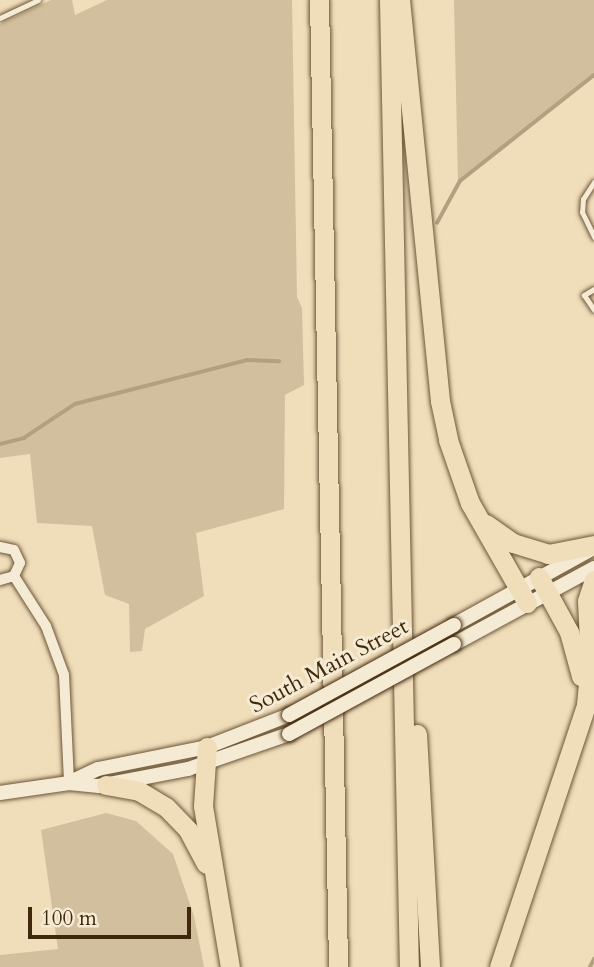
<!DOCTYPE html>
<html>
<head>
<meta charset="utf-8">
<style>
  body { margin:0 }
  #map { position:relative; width:594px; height:967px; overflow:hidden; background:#f0debb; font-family:Cardo,serif }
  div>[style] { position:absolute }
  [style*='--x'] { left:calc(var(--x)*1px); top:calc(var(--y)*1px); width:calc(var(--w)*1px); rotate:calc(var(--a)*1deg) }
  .green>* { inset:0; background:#d2bf9d }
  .stream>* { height:3.5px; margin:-1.75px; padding:0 1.75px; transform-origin:1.75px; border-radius:1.75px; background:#b4a080 }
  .roads { filter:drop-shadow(0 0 2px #6c5638) drop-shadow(0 0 2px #6c5638) }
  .service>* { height:5px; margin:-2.5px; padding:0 2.5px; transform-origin:2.5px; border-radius:2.5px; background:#f5ead3 }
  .minor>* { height:10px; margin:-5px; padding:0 5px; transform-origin:5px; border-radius:5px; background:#f5ead3 }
  .secondary>* { height:14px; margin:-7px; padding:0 7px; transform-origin:7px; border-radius:7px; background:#f5ead3 }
  .motorway>* { height:19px; margin:-9.5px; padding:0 9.5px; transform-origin:9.5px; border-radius:9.5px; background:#f0debb }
  .bridges { filter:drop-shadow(0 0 2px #40280c) drop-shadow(0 0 2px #40280c) }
  .secondary-bridge>* { height:14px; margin:-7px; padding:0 7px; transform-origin:7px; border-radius:7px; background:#f5ead3 }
  span { translate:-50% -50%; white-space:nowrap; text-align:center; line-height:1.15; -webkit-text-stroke:6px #f5ead3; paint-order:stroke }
  .street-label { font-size:23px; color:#40280c }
  .scale { position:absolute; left:28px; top:907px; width:163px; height:32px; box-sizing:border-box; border:4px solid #40280c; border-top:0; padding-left:9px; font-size:21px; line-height:24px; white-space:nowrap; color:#40280c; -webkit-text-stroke:5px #f5ead3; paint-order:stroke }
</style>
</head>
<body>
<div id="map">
  <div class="green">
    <i style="clip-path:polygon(51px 0,72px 0,75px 15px,107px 0,292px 0,297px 297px,302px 308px,304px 385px,285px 395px,284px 509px,196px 533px,204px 596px,145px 629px,142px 651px,130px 652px,129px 604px,105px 595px,92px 526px,37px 523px,30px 454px,0 458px,0 24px)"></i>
    <i style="clip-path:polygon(454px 0,594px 0,594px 74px,458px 184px)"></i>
    <i style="clip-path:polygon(106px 813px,136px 821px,173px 854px,194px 916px,204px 967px,0 967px,0 955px,58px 949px,41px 830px)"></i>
  </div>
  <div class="stream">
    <i style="--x:437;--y:223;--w:48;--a:-61.3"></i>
    <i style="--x:460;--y:181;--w:171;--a:-38.3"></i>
    <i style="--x:0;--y:444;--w:25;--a:-14"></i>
    <i style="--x:24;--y:438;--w:61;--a:-33.7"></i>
    <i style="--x:75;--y:404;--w:178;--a:-14.3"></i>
    <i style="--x:247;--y:360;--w:32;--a:2"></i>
    <i style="--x:590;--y:967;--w:9;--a:-63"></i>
  </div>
  <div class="roads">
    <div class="service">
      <i style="--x:0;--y:18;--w:42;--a:-25.3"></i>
      <i style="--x:594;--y:182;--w:20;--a:123"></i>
      <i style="--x:583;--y:199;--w:13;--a:94"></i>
      <i style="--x:582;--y:212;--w:28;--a:64"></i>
      <i style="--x:594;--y:289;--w:12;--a:149"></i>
      <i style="--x:584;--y:295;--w:18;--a:56"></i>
    </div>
    <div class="minor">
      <i style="--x:0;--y:547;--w:14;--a:12"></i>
      <i style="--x:14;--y:550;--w:14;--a:65"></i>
      <i style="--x:20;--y:563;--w:14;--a:115"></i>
      <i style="--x:14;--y:576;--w:15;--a:164"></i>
      <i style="--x:14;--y:576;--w:59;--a:57.4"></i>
      <i style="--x:46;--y:626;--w:52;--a:69.8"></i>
      <i style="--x:64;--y:675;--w:108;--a:87.3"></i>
    </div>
    <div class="secondary">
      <i style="--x:454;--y:625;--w:155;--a:-28.9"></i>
      <i style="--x:454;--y:644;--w:159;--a:-28.5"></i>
      <i style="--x:70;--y:782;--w:31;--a:-25"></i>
      <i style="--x:98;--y:769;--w:111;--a:-11.4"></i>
      <i style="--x:207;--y:747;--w:88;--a:-21.3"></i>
      <i style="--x:0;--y:793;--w:70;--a:-8.2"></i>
      <i style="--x:69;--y:783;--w:30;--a:6"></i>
      <i style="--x:99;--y:786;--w:91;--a:-10.8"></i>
      <i style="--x:188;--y:769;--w:107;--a:-19.1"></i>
    </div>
    <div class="motorway">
      <i style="--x:319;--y:0;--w:967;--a:88.87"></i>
      <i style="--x:389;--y:0;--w:967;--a:88.82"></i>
      <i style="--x:400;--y:0;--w:403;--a:84.3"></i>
      <i style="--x:440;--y:401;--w:40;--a:78"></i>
      <i style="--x:448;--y:440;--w:67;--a:70.8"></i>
      <i style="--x:470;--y:503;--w:115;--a:60.3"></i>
      <i style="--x:486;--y:524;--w:33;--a:35"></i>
      <i style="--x:513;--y:543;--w:37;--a:17"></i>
      <i style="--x:548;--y:554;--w:47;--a:-11.1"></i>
      <i style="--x:539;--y:577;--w:63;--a:61.4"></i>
      <i style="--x:569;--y:632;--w:46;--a:74.7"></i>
      <i style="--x:417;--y:734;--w:233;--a:86.8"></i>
      <i style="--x:207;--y:747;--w:59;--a:93.9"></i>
      <i style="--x:203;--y:806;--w:163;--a:80.5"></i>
      <i style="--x:106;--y:785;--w:34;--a:10"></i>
      <i style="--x:139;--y:791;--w:31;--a:31"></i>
      <i style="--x:166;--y:807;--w:32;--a:46"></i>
      <i style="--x:188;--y:830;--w:38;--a:62"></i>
      <i style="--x:499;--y:967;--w:276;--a:-71.6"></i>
      <i style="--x:586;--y:705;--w:43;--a:-84.7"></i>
      <i style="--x:590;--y:662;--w:61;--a:-92.8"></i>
      <i style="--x:587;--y:601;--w:22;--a:-72"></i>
    </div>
  </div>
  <div class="bridges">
    <div class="secondary-bridge">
      <i style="--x:289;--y:715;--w:188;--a:-28.6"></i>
      <i style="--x:289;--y:734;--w:188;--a:-28.6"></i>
    </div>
  </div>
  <div class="street-label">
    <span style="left:329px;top:666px;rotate:-28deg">South Main Street</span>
  </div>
  <div class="scale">100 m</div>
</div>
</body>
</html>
